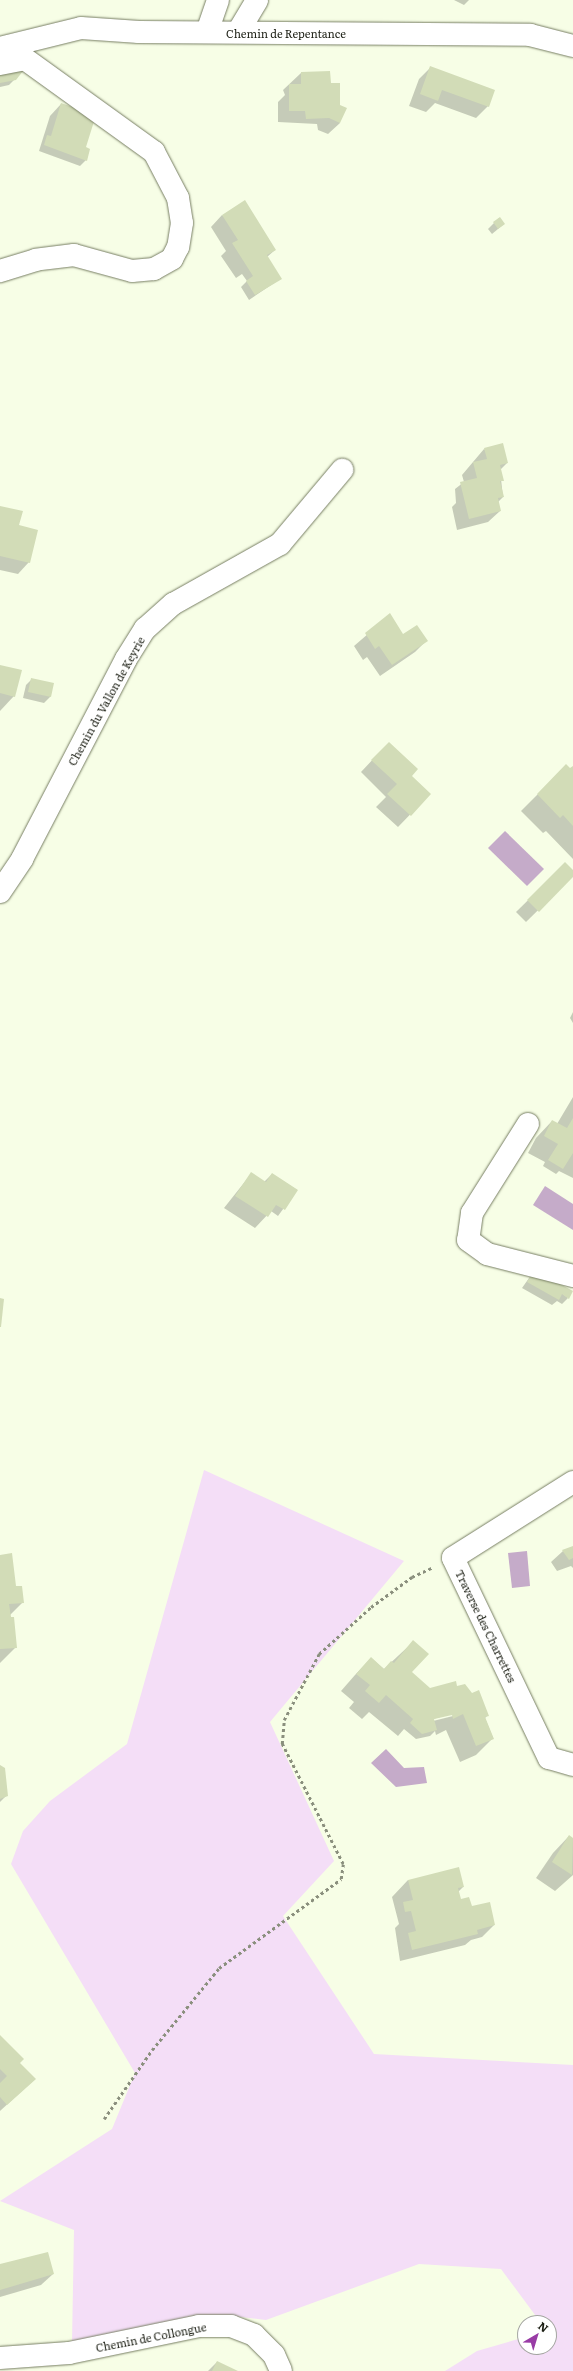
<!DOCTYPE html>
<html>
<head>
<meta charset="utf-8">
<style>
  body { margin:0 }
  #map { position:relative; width:573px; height:2371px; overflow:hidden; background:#f7fee6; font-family:Literata,serif }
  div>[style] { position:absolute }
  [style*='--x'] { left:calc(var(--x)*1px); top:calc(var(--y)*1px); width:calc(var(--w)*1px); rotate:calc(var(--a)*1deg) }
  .green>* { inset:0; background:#f4def7 }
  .water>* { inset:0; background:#c5abc9 }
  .shadow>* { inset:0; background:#0003 }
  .building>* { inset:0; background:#d2dcb7 }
  .path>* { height:2.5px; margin-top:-1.25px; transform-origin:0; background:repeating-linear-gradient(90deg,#8a8f7d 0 3px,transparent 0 6px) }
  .roads { filter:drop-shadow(0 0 1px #777e63) drop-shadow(0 0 1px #777e63) }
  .minor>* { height:22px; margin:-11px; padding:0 11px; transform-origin:11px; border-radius:11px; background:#fff }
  span { translate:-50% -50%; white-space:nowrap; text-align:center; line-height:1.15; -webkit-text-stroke:3px #fff; paint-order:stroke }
  .street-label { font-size:11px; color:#1a1d12 }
  .north { position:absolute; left:517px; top:2315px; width:40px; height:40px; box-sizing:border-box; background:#fff; border:1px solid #a3a5a0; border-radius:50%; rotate:38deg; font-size:11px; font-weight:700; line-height:16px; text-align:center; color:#1a1d12 }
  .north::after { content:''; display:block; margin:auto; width:14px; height:18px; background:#993ca6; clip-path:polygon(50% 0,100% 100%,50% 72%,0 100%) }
</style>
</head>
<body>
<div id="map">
  <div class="green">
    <i style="clip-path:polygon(204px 1470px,404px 1561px,270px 1722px,334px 1861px,283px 1916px,374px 2054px,573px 2065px,573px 2371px,445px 2371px,477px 2351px,525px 2337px,525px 2347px,549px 2347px,549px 2323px,541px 2323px,501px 2269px,419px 2264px,266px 2320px,223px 2315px,72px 2343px,74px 2230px,0 2201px,112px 2129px,135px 2073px,11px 1864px,23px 1831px,50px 1801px,127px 1744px)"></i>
  </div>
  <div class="water">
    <i style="clip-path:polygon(505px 831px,544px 869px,527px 886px,488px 848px)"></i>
    <i style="clip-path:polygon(545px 1186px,573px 1204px,573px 1230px,533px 1205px)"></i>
    <i style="clip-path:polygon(527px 1551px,530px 1586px,512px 1588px,508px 1553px)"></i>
    <i style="clip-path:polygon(386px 1749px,404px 1768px,424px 1767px,427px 1783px,396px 1787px,371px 1763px)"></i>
  </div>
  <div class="shadow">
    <i style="clip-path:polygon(454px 0,469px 0,464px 5px)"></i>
    <i style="clip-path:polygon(431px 67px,488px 106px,476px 118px,435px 103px,426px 112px,409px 106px,419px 79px)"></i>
    <i style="clip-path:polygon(0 70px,15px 79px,9px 85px,0 87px)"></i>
    <i style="clip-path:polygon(301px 73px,330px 84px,340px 123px,328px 134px,318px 130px,317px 124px,278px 122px,278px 102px,285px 95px,283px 90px)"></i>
    <i style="clip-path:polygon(61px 104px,86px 160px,80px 166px,39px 151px,50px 116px)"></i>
    <i style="clip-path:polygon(222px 215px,275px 250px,267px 257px,280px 279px,249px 300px,241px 287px,247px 281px,242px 274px,236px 278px,221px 256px,226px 251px,211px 227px)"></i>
    <i style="clip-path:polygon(499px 218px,504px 224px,492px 234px,488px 229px)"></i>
    <i style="clip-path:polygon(484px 449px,507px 463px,500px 470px,503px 497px,498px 502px,500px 511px,488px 522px,457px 530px,452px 507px,456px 503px,455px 489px,464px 482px,462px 475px)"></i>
    <i style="clip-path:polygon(0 507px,18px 526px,29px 562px,18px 574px,0 570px)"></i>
    <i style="clip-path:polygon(390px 615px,401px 634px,426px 641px,415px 652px,380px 676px,367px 657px,363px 660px,354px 646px)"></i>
    <i style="clip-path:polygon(0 666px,14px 696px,0 711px)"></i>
    <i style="clip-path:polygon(32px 679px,53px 684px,50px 697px,44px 703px,23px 698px,26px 685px)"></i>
    <i style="clip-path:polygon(377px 755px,410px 776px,430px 794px,398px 827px,376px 807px,386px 797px,361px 772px)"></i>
    <i style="clip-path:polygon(566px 766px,570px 770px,573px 767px,573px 859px,546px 831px,543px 833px,521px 811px)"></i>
    <i style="clip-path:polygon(565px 864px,573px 871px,573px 876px,526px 922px,516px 912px)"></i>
    <i style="clip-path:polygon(573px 1012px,573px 1023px,570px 1018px)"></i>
    <i style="clip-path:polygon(573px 1097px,573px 1178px,559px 1171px,556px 1174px,543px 1166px,545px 1162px,528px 1153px,536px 1138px,552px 1121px,557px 1124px)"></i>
    <i style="clip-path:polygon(251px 1174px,264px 1182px,272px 1174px,297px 1190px,278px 1216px,271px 1211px,255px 1228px,224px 1208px)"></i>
    <i style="clip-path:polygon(534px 1271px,568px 1298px,562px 1304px,557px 1301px,552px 1305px,522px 1288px)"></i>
    <i style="clip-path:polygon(573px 1547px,573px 1568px,571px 1566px,557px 1571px,551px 1562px,563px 1551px)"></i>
    <i style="clip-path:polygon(0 1556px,23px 1602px,10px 1615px,16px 1647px,0 1663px)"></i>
    <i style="clip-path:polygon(evenodd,413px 1642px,408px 1676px,429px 1689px,456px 1688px,488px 1715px,485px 1718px,493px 1738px,476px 1755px,460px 1762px,446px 1730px,436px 1735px,435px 1731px,430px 1736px,416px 1739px,404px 1729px,398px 1736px,369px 1712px,362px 1719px,349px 1708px,354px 1702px,341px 1691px,355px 1675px,371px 1658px,384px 1669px,413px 1642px,456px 1713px,457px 1715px,433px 1721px,433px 1719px,456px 1713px)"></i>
    <i style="clip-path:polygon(0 1765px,7px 1795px,0 1802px)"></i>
    <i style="clip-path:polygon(569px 1836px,573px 1839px,573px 1875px,555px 1891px,536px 1878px,553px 1853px)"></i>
    <i style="clip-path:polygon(408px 1880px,463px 1887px,458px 1892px,460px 1900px,494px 1925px,482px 1937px,471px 1940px,465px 1945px,400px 1961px,395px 1928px,399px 1924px,392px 1897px)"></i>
    <i style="clip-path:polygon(0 2036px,19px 2063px,35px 2079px,0 2111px)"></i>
    <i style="clip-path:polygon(0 2265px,53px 2274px,41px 2285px,0 2297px)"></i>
    <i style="clip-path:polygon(217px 2362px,234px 2371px,208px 2371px)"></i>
  </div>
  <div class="building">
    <i style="clip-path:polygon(19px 62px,23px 71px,16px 80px,0 83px,0 71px)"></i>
    <i style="clip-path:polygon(430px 66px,495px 90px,489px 107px,442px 90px,438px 101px,420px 94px)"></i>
    <i style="clip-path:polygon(330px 71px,331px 83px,340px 83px,340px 105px,347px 108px,340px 123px,329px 118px,306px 119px,305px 111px,289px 111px,289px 84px,301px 84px,301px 72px)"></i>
    <i style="clip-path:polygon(61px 103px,96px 115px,86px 147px,90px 149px,87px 161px,44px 145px,47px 135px,51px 136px)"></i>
    <i style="clip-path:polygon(245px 200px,276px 250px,267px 255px,282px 279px,255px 295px,246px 281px,253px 276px,232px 243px,238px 240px,222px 215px)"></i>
    <i style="clip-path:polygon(500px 217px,505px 224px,498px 229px,493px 222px)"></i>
    <i style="clip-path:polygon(503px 443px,508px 463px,500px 465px,504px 481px,500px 481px,504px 497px,498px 498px,501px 511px,469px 519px,460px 482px,477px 478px,473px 462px,487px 459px,484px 448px)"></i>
    <i style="clip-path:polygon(0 506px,23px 511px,19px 525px,38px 530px,30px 563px,0 556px)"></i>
    <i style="clip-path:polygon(390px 613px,403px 634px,417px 625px,428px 641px,392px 665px,379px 646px,375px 649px,365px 633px)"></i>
    <i style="clip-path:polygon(0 665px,22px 670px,15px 697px,0 693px)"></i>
    <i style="clip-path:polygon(31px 678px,54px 683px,51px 697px,28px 692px)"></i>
    <i style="clip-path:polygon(389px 742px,418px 769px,412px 776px,431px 794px,411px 816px,387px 794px,397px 784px,371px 760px)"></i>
    <i style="clip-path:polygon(566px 764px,570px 768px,573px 766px,573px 826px,563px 815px,560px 818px,537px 794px)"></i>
    <i style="clip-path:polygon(565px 862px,573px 870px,573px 877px,539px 912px,527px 900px)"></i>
    <i style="clip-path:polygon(573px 1118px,573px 1153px,563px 1169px,548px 1160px,558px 1144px,544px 1136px,552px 1120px,567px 1128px)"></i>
    <i style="clip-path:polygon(251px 1172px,266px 1182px,272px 1173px,298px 1190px,285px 1210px,276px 1205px,268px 1217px,235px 1196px)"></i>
    <i style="clip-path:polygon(534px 1270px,573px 1291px,569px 1299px,562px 1294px,559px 1300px,527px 1282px)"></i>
    <i style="clip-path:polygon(0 1298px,4px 1299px,1px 1327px,0 1327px)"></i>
    <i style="clip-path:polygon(573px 1546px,573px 1558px,569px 1560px,562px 1550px)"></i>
    <i style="clip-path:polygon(12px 1553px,16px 1586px,22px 1586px,24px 1603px,9px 1604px,11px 1617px,14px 1617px,17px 1648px,0 1649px,0 1555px)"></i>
    <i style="clip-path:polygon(413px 1640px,429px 1654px,412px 1672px,430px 1688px,456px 1681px,457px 1686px,465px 1684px,472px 1693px,479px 1690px,489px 1716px,485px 1717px,494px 1739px,476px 1746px,463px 1714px,453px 1719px,452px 1715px,434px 1719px,437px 1730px,422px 1734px,410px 1723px,413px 1719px,386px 1695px,379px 1703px,365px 1691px,370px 1685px,356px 1674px,371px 1657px,384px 1669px,391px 1661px,394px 1663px)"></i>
    <i style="clip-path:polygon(0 1765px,5px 1768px,8px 1796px,0 1799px)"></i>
    <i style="clip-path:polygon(569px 1835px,573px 1838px,572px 1875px,552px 1862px)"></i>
    <i style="clip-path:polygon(459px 1867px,464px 1887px,458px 1888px,461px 1899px,469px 1897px,472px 1906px,490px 1902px,495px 1925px,477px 1930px,478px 1934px,412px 1950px,408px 1933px,416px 1931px,411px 1911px,405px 1912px,403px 1902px,413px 1900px,408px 1880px)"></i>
    <i style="clip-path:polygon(0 2035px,24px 2059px,20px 2063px,36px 2079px,7px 2105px,0 2097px,0 2083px,7px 2076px,0 2069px)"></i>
    <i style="clip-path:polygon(48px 2252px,54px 2274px,0 2290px,0 2264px)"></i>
    <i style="clip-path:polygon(217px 2361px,238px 2371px,212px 2371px)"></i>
  </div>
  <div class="path">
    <i style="--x:104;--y:2119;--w:84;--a:-55.2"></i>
    <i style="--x:152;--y:2050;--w:106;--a:-50.7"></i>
    <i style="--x:219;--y:1968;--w:151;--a:-36.1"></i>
    <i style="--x:341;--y:1879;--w:15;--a:-82"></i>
    <i style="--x:343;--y:1864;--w:135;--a:-116.9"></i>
    <i style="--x:282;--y:1744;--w:24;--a:-85"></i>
    <i style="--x:284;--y:1720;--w:75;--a:-62.1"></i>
    <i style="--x:319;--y:1654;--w:70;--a:-42.1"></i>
    <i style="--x:371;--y:1607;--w:51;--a:-36.2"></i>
    <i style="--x:412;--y:1577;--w:23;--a:-25"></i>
  </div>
  <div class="roads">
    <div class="minor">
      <i style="--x:207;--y:32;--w:34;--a:-71"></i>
      <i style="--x:238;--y:32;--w:37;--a:-59"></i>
      <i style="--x:0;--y:48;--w:83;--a:-13.9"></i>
      <i style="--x:81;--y:28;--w:58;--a:3.9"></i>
      <i style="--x:139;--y:32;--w:391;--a:0.4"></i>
      <i style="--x:530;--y:35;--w:44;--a:14.3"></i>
      <i style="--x:0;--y:64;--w:25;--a:-11"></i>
      <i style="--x:25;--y:59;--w:159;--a:35.8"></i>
      <i style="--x:154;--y:152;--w:52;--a:62.4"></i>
      <i style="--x:178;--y:198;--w:25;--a:81"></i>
      <i style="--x:182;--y:223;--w:24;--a:99"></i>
      <i style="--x:178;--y:247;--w:13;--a:117"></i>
      <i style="--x:172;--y:259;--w:21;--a:151"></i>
      <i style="--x:154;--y:269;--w:22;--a:175"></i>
      <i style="--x:132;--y:271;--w:60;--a:-164.6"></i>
      <i style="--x:74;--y:255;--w:38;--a:173"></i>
      <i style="--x:36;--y:260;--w:38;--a:163"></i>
      <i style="--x:0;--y:892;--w:40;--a:-56"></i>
      <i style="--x:22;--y:859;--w:225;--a:-62.5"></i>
      <i style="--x:126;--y:659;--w:36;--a:-58"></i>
      <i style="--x:145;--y:629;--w:38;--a:-42"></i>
      <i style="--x:173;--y:604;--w:123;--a:-29.3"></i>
      <i style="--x:280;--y:544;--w:97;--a:-50"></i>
      <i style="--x:528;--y:1124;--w:105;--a:122.2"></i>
      <i style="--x:472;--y:1213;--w:27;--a:98"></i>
      <i style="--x:468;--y:1240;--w:24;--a:36"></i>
      <i style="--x:487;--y:1254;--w:89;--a:14.3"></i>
      <i style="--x:573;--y:1482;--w:142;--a:147.7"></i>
      <i style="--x:453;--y:1558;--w:222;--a:64.4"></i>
      <i style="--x:549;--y:1758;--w:25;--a:16"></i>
      <i style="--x:0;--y:2358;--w:69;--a:-4.1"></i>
      <i style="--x:69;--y:2353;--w:133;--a:-11.7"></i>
      <i style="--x:199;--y:2326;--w:32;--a:0"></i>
      <i style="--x:231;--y:2326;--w:25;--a:21"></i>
      <i style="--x:254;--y:2335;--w:28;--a:45"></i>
      <i style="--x:274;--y:2355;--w:17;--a:66"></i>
    </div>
  </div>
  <div class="street-label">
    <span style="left:286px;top:33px">Chemin de Repentance</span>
    <span style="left:106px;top:701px;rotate:-61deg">Chemin du Vallon de Keyrie</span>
    <span style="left:486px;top:1626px;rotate:64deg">Traverse des Charrettes</span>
    <span style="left:151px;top:2337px;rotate:-11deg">Chemin de Collongue</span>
  </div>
  <div class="north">N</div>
</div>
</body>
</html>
